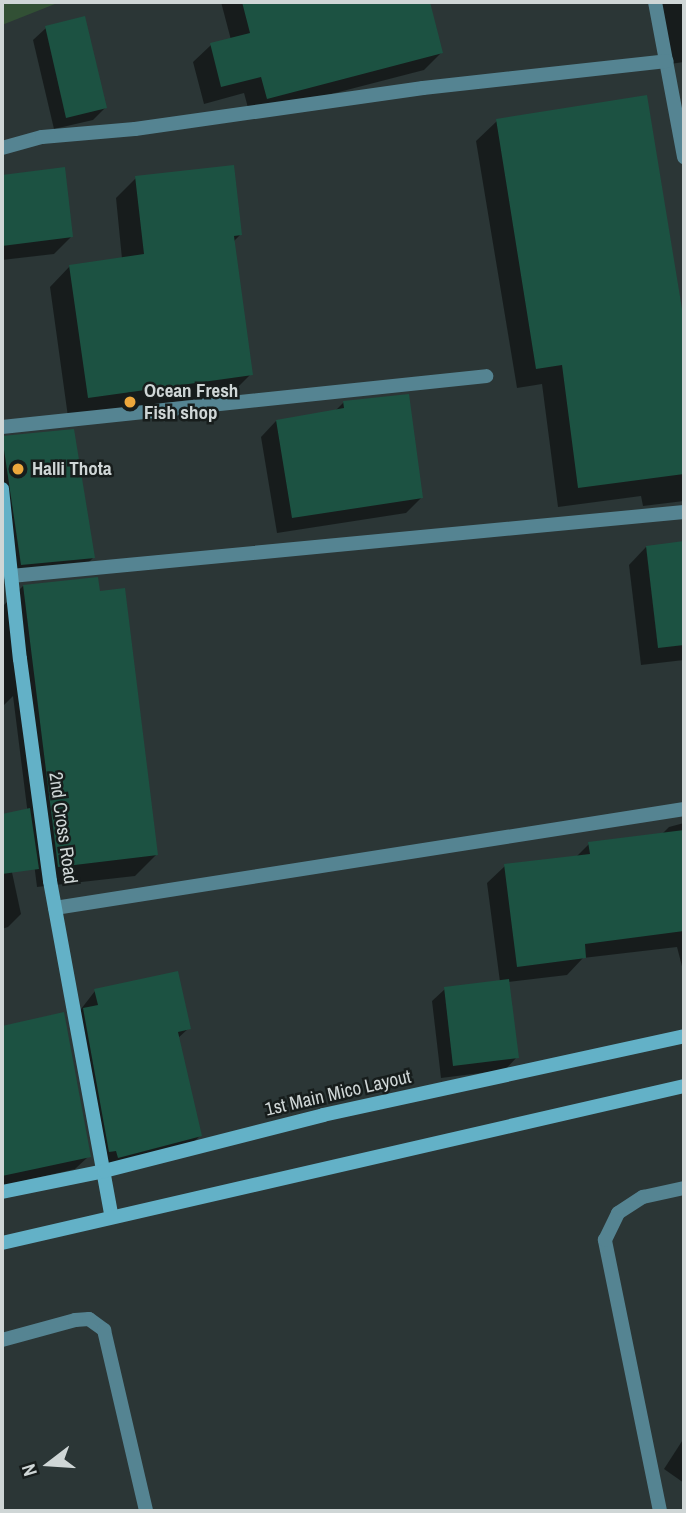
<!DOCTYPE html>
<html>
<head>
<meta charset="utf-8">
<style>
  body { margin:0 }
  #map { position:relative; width:686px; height:1513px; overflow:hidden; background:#2b3636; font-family:"Archivo Narrow",sans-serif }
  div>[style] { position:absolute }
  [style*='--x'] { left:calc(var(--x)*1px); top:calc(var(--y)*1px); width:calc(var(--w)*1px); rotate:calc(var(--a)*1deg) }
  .green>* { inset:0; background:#325035 }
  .shadow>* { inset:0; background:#0007 }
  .building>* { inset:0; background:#1c5242 }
  .street>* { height:14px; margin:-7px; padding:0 7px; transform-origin:7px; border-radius:7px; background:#558492 }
  .secondary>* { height:14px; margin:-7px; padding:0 7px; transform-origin:7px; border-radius:7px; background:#63b1c7 }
  .dots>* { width:19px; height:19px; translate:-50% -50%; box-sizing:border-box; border:4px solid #171d1c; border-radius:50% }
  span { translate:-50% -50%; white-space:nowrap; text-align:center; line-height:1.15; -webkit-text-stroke:5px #171d1c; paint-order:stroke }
  .poi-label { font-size:19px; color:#cfd6d6; font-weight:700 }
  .left { translate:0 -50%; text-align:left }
  .street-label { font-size:19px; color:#cfd6d6 }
  .frame { position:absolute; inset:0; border:4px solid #cfd6d6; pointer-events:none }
  .north { position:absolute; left:14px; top:1429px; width:70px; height:70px; -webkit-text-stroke:5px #171d1c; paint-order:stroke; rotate:253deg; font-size:19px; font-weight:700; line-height:28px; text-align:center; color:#cfd6d6 }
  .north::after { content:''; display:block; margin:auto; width:24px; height:32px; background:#cfd6d6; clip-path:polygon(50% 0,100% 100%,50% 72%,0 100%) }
</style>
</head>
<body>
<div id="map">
  <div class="green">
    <i style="clip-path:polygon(2px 2px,60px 2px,2px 25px)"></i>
  </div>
  <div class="shadow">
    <i style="clip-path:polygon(221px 2px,429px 2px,441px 53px,424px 70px,250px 115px,244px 93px,204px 104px,193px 62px,211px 45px,231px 40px)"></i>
    <i style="clip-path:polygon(655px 2px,684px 2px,684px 62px,663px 65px)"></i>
    <i style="clip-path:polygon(46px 28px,106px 107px,93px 120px,54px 129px,33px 40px)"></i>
    <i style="clip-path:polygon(646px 97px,684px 332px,684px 501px,643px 506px,641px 496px,558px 507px,542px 384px,517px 388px,476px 141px,497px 121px)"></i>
    <i style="clip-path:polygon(63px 169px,71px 237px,54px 254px,2px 260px,2px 176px)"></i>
    <i style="clip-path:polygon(136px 178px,240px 235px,233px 242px,251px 374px,231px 394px,68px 417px,50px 287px,70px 266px,122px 259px,116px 198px)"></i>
    <i style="clip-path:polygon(344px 402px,422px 497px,406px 513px,277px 533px,261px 437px,276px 421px,335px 411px)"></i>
    <i style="clip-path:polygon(10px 438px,93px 558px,80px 571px,7px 578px,2px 527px,2px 439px)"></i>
    <i style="clip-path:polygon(684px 543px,684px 660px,641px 665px,629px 565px,646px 547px)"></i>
    <i style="clip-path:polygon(96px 579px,156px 855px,135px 876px,37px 887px,13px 696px,2px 707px,2px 585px,4px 605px,23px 586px)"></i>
    <i style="clip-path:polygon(684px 823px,684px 974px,677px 947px,583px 958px,567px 975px,508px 982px,517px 1057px,505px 1070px,441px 1078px,432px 1001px,445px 989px,500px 982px,487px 883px,505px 866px,575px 858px,589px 844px,661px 835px,669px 827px)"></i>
    <i style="clip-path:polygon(2px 826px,21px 914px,8px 927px,2px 929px)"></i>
    <i style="clip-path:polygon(95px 991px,189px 1028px,177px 1039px,200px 1136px,187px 1148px,105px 1169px,71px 1022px)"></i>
    <i style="clip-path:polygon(63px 1014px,89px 1156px,75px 1169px,2px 1186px,2px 1027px)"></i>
    <i style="clip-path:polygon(684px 1438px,684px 1483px,664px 1469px)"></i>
  </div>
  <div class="building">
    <i style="clip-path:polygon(242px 2px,430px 2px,443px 53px,267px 99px,261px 77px,221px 87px,210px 43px,250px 33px)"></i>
    <i style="clip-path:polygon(85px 16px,107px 108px,66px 118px,45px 26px)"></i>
    <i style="clip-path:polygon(647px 95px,684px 321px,684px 474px,578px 488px,562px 365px,536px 369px,496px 119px)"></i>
    <i style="clip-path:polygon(234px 165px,242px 235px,234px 236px,253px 375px,88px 398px,69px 265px,144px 254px,135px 176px)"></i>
    <i style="clip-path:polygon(65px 167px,73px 237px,2px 246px,2px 175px)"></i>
    <i style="clip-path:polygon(409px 394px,423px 498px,292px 518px,276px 420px,344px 408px,343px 401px)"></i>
    <i style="clip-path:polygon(74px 429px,95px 558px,21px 565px,2px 436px)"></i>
    <i style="clip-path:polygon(684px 541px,684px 645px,658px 648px,646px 546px)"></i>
    <i style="clip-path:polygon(98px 577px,100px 591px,125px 588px,158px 855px,58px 867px,23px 585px)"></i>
    <i style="clip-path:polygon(30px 808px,39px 869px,2px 874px,2px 814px)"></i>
    <i style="clip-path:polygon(684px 830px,684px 931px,585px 944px,586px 958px,517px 967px,504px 864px,590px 854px,588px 842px)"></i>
    <i style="clip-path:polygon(178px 971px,191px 1029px,178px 1032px,202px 1136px,118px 1158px,116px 1151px,109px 1152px,83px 1008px,98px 1005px,94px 989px)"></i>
    <i style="clip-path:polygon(509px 979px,519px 1058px,453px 1066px,444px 987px)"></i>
    <i style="clip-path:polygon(64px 1012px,91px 1157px,2px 1176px,2px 1026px)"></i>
  </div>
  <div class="street">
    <i style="--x:655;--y:2;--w:158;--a:79.4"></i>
    <i style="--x:2;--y:148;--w:41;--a:-15.4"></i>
    <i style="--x:42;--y:137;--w:93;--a:-4.9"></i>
    <i style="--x:135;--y:129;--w:291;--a:-8.1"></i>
    <i style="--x:423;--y:88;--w:245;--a:-6.3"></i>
    <i style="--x:2;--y:427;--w:487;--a:-6"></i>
    <i style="--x:11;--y:576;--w:676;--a:-5.43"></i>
    <i style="--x:55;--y:908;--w:637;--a:-8.94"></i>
    <i style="--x:2;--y:1340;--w:76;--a:-15.3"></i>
    <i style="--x:75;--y:1320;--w:14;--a:-4"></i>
    <i style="--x:89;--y:1319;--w:19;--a:36"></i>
    <i style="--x:104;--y:1330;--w:186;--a:76.9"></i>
    <i style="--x:660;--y:1511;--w:277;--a:-101.5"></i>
    <i style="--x:605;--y:1240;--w:30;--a:-64"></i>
    <i style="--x:618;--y:1213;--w:30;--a:-33"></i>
    <i style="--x:643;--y:1197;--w:42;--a:-12.4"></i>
  </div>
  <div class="secondary">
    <i style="--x:2;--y:489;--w:171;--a:84"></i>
    <i style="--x:20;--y:659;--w:224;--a:82.3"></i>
    <i style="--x:50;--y:881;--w:340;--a:79.6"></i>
    <i style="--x:2;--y:1192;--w:104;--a:-11.6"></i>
    <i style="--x:104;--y:1171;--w:226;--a:-14.3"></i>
    <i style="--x:323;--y:1115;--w:370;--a:-12.3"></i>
    <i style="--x:2;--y:1243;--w:700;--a:-12.96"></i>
  </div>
  <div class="dots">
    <i style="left:130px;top:402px;background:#eda83c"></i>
    <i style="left:18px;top:469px;background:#eda83c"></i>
  </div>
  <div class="poi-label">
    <span class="left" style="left:144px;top:402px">Ocean Fresh<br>Fish shop</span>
    <span class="left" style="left:32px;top:469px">Halli Thota</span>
  </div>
  <div class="street-label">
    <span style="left:63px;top:828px;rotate:82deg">2nd Cross Road</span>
    <span style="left:338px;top:1093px;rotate:-13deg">1st Main Mico Layout</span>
  </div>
  <div class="frame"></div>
  <div class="north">N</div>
</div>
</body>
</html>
